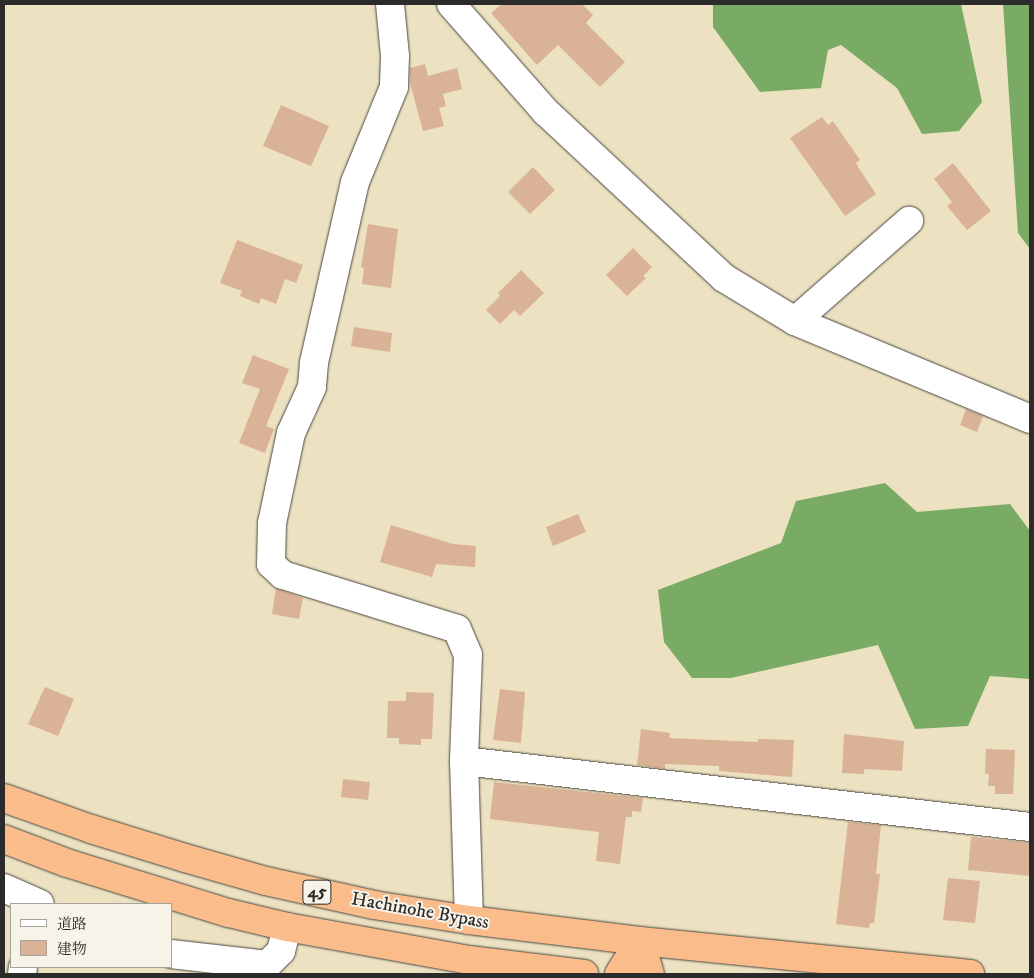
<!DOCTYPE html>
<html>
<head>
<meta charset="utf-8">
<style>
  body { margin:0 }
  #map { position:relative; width:1034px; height:978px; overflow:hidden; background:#ece1c0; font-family:"IM FELL DW Pica","Noto Serif JP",serif }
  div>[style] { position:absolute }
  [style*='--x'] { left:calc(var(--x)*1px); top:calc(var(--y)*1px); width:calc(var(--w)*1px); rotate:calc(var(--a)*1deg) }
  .forest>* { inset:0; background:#7aab65 }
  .building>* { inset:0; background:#dab296 }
  .roads { filter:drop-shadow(0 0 1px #484641) drop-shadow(0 0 1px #484641) }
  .minor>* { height:28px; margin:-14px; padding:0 14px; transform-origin:14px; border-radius:14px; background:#fff }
  .trunk>* { height:28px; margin:-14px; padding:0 14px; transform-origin:14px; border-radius:14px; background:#fabc8b }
  .motorway>* { height:28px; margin:-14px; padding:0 14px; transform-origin:14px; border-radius:14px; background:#fabc8b }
  span { translate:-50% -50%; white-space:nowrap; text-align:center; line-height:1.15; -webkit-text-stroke:4px #f7f3e8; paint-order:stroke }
  .shield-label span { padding:1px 4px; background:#f7f3e8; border:1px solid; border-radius:4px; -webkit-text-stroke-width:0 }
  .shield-label { font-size:18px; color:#2b2b2b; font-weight:700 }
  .street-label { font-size:19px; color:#2b2b2b }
  .frame { position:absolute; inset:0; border:5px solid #2b2b2b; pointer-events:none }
  .legend { position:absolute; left:10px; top:903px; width:162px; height:65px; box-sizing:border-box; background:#f7f3e8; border:1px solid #a5a39c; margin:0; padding:6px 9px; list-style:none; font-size:15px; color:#2b2b2b }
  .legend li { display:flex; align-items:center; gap:10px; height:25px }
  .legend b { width:25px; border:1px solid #a5a39c }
</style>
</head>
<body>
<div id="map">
  <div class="forest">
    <i style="clip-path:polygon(713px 4px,961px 4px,982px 102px,959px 131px,922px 134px,897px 88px,841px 45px,828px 50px,821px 88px,760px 92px,713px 27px)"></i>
    <i style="clip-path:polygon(1003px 4px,1030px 4px,1030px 249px,1018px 233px)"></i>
    <i style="clip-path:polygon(885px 483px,917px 512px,1010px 504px,1030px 531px,1030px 679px,990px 676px,968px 726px,915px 729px,878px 645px,731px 678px,692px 678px,664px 642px,658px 590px,781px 543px,796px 501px)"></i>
  </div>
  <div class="building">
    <i style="clip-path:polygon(502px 4px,582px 4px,593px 15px,586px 23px,625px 62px,600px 87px,558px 45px,537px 65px,491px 13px)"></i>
    <i style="clip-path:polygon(425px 64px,428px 76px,457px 68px,462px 89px,443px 94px,446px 106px,439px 108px,444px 126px,423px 131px,410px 83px,410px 68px)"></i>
    <i style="clip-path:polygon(281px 105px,329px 126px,311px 166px,263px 146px)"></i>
    <i style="clip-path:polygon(822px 117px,828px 125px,833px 121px,860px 160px,856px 163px,858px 167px,876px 194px,845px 216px,790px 138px)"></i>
    <i style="clip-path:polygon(953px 163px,991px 211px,967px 230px,947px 206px,952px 202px,934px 179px)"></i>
    <i style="clip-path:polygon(533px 167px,555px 190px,530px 214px,508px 192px)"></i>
    <i style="clip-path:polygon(368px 224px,398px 229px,391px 288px,362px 284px,364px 268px,361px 267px)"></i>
    <i style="clip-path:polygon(237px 240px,303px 265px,296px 283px,285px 279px,276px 304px,261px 298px,259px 304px,240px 296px,242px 291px,220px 283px)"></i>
    <i style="clip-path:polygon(633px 248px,652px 267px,643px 276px,646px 278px,627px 296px,606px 275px)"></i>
    <i style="clip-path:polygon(521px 270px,544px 293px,520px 316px,514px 310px,500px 324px,486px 310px,500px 296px,498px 293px)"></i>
    <i style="clip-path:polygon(354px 327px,392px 333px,390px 352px,351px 346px)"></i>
    <i style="clip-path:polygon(253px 355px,289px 369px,266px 426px,274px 429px,265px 453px,239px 443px,260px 389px,242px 383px)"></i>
    <i style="clip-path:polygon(966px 409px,983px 416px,977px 432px,960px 425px)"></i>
    <i style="clip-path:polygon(578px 514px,586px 532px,553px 546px,546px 527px)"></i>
    <i style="clip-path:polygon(391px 525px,453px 544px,476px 546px,475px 567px,436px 564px,432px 577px,380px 562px)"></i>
    <i style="clip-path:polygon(276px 588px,303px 598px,299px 619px,272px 614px)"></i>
    <i style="clip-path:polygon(45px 687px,74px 699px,58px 736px,28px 724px)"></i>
    <i style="clip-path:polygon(500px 689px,525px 692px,521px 743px,493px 740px)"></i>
    <i style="clip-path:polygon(406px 692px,434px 693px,432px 739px,421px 739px,421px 745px,399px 744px,399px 738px,387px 738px,388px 701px,406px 701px)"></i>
    <i style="clip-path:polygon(641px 729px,670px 733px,669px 738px,758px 742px,758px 739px,794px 740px,792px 777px,719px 771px,719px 766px,665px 764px,665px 769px,637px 765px)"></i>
    <i style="clip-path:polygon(844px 734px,904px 741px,902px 771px,864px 769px,864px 774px,842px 773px)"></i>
    <i style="clip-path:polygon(986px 749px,1015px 750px,1013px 794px,995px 794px,995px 786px,988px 786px,989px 774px,985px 774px)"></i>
    <i style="clip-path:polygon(343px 779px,370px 782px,368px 800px,341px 797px)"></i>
    <i style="clip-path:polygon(494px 782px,643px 798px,641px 812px,632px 811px,632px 817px,626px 817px,620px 864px,596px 861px,599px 832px,490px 819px)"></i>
    <i style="clip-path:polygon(848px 822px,881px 825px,876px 874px,880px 874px,874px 923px,870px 923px,869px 928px,836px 924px)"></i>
    <i style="clip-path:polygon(971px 837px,1030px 843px,1030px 876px,968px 870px)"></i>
    <i style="clip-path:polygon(948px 878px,980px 881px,975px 923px,943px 920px)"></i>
  </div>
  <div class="roads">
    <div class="minor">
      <i style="--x:390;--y:4;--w:52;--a:84.5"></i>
      <i style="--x:395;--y:56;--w:31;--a:92"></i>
      <i style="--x:394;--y:87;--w:103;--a:112.3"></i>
      <i style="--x:355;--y:182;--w:186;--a:102.8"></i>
      <i style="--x:314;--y:363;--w:24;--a:95"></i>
      <i style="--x:312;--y:387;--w:51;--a:114.5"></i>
      <i style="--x:291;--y:433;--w:92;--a:101.9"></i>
      <i style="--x:272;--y:523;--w:41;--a:91.4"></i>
      <i style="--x:271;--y:564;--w:16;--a:43"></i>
      <i style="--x:283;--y:575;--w:182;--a:17.2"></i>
      <i style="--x:457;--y:629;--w:28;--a:67"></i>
      <i style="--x:468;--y:655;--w:106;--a:92.2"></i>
      <i style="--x:464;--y:761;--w:159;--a:88.2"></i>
      <i style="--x:451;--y:4;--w:144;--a:48.7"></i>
      <i style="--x:546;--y:112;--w:243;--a:43"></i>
      <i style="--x:724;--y:278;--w:83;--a:31.2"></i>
      <i style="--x:795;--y:321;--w:255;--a:22.6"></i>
      <i style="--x:795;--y:321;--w:152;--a:-41.3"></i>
      <i style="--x:464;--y:761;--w:570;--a:6.65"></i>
      <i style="--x:4;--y:888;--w:39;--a:24"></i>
      <i style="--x:171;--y:954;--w:97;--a:6.5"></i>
      <i style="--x:267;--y:965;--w:20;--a:-45"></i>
      <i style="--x:281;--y:951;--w:25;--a:-76"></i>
      <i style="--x:22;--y:974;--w:7;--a:-82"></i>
    </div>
    <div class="trunk">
      <i style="--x:4;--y:798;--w:92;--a:19.6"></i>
      <i style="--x:91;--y:829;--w:98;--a:17.1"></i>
      <i style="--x:185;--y:858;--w:84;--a:15.9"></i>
      <i style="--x:266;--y:881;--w:111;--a:12.5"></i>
      <i style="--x:374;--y:905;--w:96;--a:9"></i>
      <i style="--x:469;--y:920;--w:172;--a:7"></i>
      <i style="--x:640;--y:941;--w:332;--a:5.7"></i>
      <i style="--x:4;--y:839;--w:67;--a:20.9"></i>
      <i style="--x:67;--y:863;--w:170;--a:17.2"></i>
      <i style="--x:229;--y:913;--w:60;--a:13.6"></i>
      <i style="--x:287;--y:927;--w:185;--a:10.3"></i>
      <i style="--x:469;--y:960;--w:116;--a:6.9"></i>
    </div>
    <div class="motorway">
      <i style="--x:640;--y:941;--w:34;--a:73"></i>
      <i style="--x:619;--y:974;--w:39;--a:-58"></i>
    </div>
  </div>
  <div class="shield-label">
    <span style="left:317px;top:892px">45</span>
  </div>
  <div class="street-label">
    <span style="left:420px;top:911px;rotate:10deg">Hachinohe Bypass</span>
  </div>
  <div class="frame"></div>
  <ul class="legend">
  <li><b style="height:6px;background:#fff"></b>道路</li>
  <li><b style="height:14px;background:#dab296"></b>建物</li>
  </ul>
</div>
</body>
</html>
